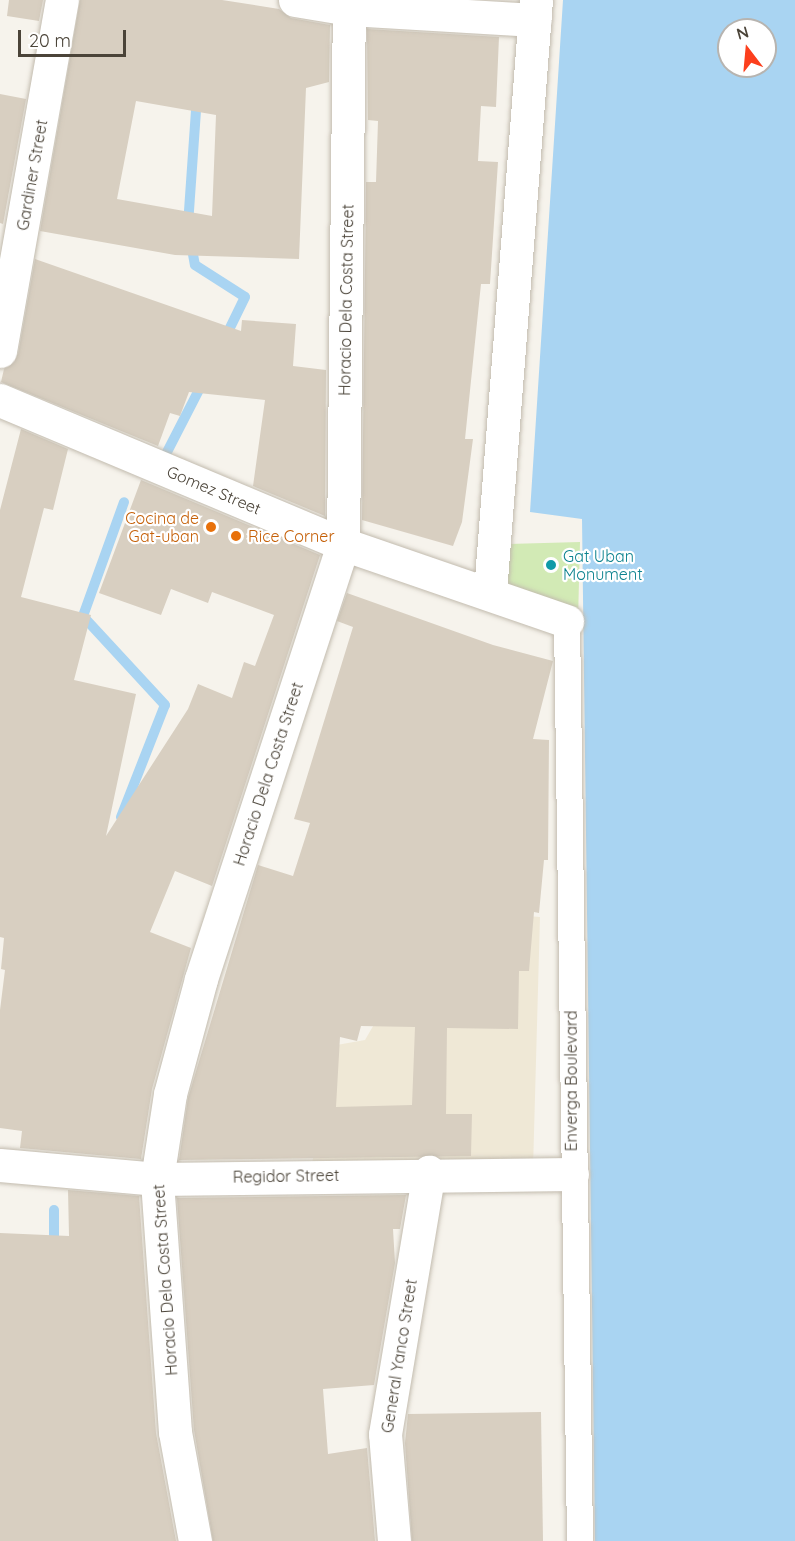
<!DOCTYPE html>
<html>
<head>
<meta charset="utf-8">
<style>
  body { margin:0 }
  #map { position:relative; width:795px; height:1541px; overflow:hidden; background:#f6f3ec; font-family:Quicksand,sans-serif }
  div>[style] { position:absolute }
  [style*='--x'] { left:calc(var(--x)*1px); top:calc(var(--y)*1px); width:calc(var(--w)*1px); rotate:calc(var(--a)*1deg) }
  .education>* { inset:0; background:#efe8d6 }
  .green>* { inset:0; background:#d2eab5 }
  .water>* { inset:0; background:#a9d4f2 }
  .stream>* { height:10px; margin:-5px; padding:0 5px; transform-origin:5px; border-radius:5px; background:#a9d4f2 }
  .building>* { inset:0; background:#d8cfc1 }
  .roads { filter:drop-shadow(0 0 2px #c2bbae) drop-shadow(0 0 2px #c2bbae) }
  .pedestrian>* { height:26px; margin:-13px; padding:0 13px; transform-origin:13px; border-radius:13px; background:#fff }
  .minor>* { height:33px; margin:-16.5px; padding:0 16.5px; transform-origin:16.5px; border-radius:16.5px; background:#fff }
  .tertiary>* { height:33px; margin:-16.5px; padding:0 16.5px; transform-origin:16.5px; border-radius:16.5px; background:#fff }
  .dots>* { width:16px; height:16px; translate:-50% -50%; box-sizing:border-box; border:3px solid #fff; border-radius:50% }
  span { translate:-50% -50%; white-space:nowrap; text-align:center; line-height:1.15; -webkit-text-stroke:4.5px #fff; paint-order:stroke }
  .street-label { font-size:16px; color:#4b4439 }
  .food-label { font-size:16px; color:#c56008 }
  .right { translate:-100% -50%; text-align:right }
  .left { translate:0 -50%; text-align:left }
  .culture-label { font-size:16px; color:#0d838f }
  .north { position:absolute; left:717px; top:18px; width:60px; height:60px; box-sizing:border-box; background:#fff; border:2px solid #b7b4b0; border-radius:50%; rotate:344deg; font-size:16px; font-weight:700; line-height:24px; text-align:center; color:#4b4439 }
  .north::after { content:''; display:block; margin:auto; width:21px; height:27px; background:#fc3f1d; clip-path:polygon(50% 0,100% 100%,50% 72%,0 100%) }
  .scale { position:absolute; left:18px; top:30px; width:108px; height:27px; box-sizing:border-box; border:3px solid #4b4439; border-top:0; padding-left:8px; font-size:18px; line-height:21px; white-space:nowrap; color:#4b4439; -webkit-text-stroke:4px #fff; paint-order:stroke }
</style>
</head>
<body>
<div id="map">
  <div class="education">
    <i style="clip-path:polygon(441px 909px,540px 917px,533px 1169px,311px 1171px,331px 1046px,365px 1040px)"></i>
  </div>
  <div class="green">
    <i style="clip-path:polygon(580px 542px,578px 620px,506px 593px,508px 544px)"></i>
  </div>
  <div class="water">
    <i style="clip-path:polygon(evenodd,563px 0,795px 0,795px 1541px,595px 1541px,582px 519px,530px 512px,563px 0,729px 30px,765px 30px,765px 66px,729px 66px,729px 30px)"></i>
  </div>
  <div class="stream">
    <i style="--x:188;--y:225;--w:128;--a:-86"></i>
    <i style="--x:191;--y:243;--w:22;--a:80"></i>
    <i style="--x:195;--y:265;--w:59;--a:32.6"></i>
    <i style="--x:245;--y:297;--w:46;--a:116"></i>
    <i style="--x:166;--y:454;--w:81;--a:-62.8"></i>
    <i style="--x:121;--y:817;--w:120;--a:-68.6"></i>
    <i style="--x:165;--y:705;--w:121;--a:-132.7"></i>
    <i style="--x:83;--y:616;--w:121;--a:-70.2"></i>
    <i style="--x:54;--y:1210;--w:39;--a:90"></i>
  </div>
  <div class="building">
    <i style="clip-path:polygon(9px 0,43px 0,39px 21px,7px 16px)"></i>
    <i style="clip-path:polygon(evenodd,80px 0,222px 0,279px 9px,291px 18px,330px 25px,329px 82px,306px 88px,299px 259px,175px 255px,40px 231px,80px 0,136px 101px,216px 115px,212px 216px,117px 199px,136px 101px)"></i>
    <i style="clip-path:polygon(367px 29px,499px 37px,496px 107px,481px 106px,478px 161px,498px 162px,490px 284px,481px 284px,465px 439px,473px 439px,462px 522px,453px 546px,362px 520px,366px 189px,366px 182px,376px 182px,378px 121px,368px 120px)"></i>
    <i style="clip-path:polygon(0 94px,26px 99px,3px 224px,0 223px)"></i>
    <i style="clip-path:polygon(35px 259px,241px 331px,242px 320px,296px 324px,293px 366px,326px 370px,325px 516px,253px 486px,265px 400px,189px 392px,180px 416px,170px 413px,158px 446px,1px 382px,4px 369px,18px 354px)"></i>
    <i style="clip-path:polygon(21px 429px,68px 449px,53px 510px,44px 508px,21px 597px,91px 615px,74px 680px,136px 694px,106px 836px,188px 709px,198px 684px,232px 698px,244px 662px,255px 666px,274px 615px,212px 592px,208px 603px,171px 589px,161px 615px,99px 593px,141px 480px,320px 555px,212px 886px,175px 871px,150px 932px,191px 948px,152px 1089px,141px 1159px,20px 1148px,22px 1131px,0 1128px,0 1010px,5px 970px,1px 969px,4px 938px,0 937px,0 510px)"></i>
    <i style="clip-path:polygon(evenodd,347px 593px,493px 645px,553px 661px,533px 739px,549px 740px,548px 860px,544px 860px,539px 913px,534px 912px,529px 971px,519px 971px,518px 1029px,447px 1028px,446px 1114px,472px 1114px,471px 1156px,179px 1160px,188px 1098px,258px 865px,293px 876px,310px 823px,294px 819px,353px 627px,337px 621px,347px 593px,361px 1026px,415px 1027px,412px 1105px,336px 1107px,340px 1037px,357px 1041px,361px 1026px)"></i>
    <i style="clip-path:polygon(68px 1190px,139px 1196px,156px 1433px,176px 1541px,0 1541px,0 1233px,69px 1236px)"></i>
    <i style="clip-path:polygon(406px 1195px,400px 1229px,393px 1229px,395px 1263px,374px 1385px,323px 1389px,328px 1454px,367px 1448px,375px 1541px,213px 1541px,194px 1430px,177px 1198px)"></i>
    <i style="clip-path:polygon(541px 1412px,543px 1541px,412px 1541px,405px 1443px,408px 1414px)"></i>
  </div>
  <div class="roads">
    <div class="pedestrian">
      <i style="--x:567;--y:621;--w:920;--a:89.19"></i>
    </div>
    <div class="minor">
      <i style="--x:295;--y:0;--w:55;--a:9.5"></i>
      <i style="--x:349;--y:9;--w:186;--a:3.4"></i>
      <i style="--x:0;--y:351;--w:356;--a:-80"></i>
      <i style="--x:0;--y:400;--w:372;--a:22.8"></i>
      <i style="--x:343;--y:544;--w:237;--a:19"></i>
      <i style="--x:490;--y:592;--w:594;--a:-85.56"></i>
      <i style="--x:0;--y:1165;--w:158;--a:5.1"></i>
      <i style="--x:157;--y:1179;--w:415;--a:-0.7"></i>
      <i style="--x:394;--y:1541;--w:107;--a:-94.8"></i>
      <i style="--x:385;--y:1434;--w:266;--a:-80.5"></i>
    </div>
    <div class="tertiary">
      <i style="--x:195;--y:1541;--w:111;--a:-100.4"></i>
      <i style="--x:175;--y:1432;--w:254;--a:-94.1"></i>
      <i style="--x:157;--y:1179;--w:86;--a:-81.3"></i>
      <i style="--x:170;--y:1094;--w:119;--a:-74.9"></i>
      <i style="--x:201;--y:979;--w:458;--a:-71.9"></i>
      <i style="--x:343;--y:544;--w:544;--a:-89.37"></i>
    </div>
  </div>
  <div class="dots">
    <i style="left:211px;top:527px;background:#e8710a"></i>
    <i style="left:236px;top:536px;background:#e8710a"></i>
    <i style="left:551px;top:565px;background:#0f9aa8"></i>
  </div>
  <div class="street-label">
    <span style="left:32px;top:175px;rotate:-80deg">Gardiner Street</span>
    <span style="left:346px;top:300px;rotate:-89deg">Horacio Dela Costa Street</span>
    <span style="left:214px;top:490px;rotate:23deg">Gomez Street</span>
    <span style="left:268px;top:774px;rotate:-72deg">Horacio Dela Costa Street</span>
    <span style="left:571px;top:1081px;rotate:-90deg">Enverga Boulevard</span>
    <span style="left:286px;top:1176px;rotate:-1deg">Regidor Street</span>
    <span style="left:165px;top:1280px;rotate:-94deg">Horacio Dela Costa Street</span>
    <span style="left:399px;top:1356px;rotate:-81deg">General Yanco Street</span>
  </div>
  <div class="food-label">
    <span class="right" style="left:199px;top:527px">Cocina de<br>Gat-uban</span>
    <span class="left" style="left:248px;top:536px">Rice Corner</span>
  </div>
  <div class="culture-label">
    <span class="left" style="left:563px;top:565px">Gat Uban<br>Monument</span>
  </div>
  <div class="north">N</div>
  <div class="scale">20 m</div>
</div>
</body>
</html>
